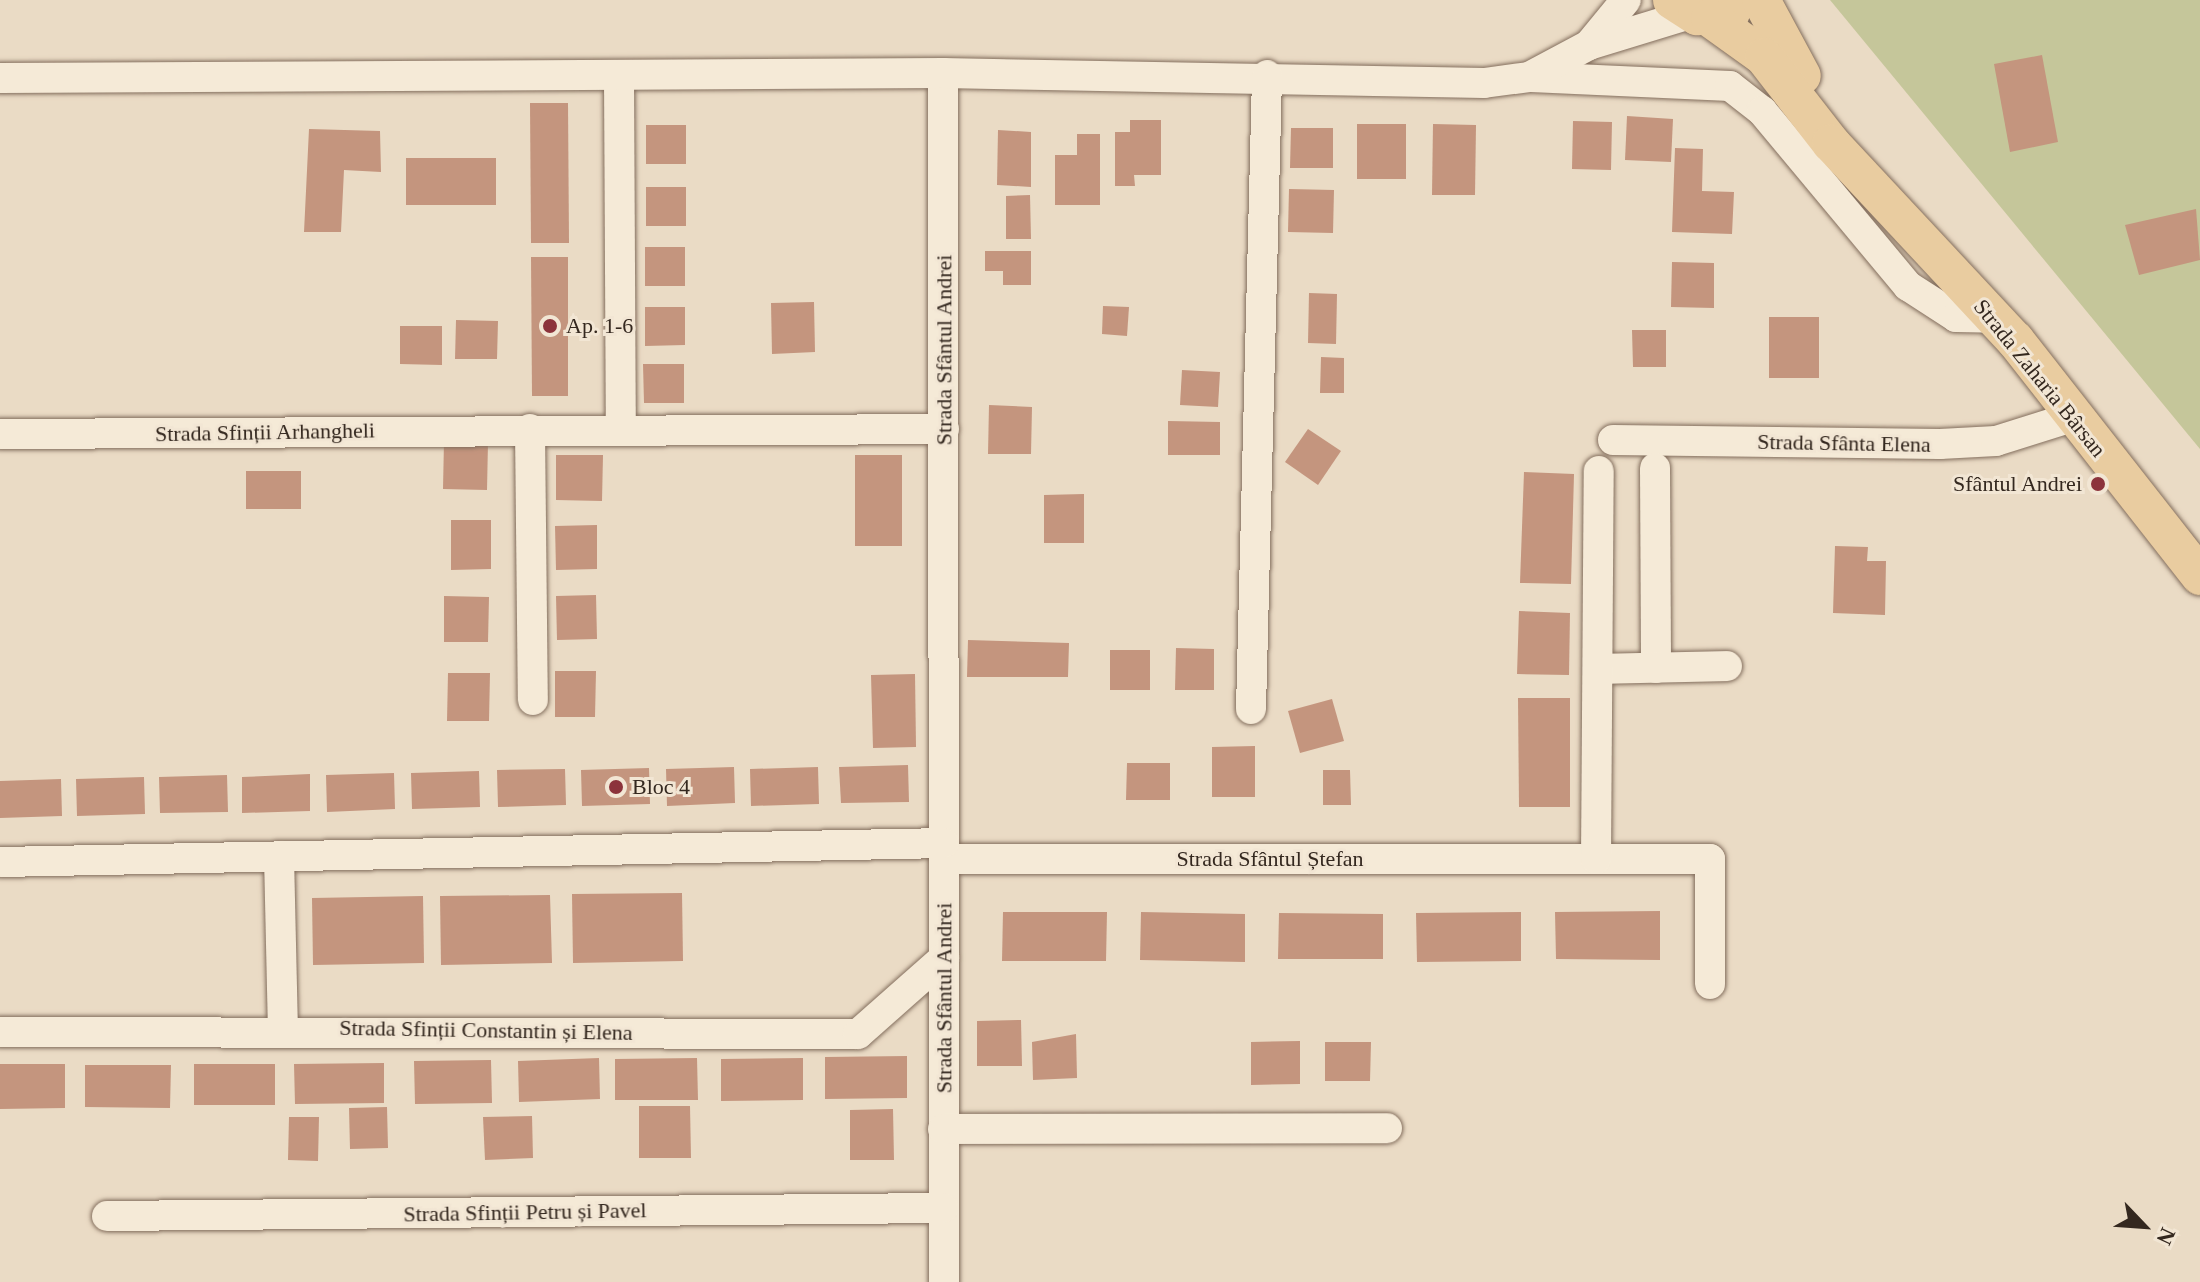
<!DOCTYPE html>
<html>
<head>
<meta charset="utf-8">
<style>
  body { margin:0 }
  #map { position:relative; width:2200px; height:1282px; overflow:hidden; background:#eadbc5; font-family:Georgia,serif }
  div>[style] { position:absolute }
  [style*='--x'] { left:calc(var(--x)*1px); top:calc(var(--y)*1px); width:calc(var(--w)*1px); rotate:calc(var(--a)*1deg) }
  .green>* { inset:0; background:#c5c69a }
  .building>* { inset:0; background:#c4957e }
  .roads { filter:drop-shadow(0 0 2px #836e5d) drop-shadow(0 0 2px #836e5d) }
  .minor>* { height:30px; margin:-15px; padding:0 15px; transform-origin:15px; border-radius:15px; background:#f5ead7 }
  .major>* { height:38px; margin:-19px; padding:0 19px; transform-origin:19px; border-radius:19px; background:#e9cca0 }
  .dots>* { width:22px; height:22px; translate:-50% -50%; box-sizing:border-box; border:4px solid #f2e6d4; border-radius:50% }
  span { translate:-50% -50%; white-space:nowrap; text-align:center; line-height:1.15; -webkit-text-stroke:6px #f2e6d4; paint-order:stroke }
  .poi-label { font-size:22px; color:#34281f }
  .left { translate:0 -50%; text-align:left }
  .right { translate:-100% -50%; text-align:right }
  .street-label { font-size:22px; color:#34281f }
  .north { position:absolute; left:2104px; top:1186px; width:80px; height:80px; -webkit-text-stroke:6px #f2e6d4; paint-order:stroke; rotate:115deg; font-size:22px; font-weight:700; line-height:32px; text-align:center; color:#34281f }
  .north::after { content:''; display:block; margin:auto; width:28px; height:36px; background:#34281f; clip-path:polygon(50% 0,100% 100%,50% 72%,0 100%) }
</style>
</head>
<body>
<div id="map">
  <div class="green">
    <i style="clip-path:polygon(1830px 0,2200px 0,2200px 449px)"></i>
  </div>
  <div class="building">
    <i style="clip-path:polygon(2042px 55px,2058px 142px,2010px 152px,1994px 64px)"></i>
    <i style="clip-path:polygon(530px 103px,568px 103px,569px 243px,531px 243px)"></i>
    <i style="clip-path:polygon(1627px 116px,1673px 119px,1671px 162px,1625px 160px)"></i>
    <i style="clip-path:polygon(1130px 120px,1161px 120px,1161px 175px,1134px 175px,1135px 186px,1115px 186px,1115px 132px,1130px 132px)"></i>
    <i style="clip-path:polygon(1573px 121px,1612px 122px,1611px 170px,1572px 169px)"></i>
    <i style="clip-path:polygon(1357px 124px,1406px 124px,1406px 179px,1357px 179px)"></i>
    <i style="clip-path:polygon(1433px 124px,1476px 125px,1475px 195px,1432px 195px)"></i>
    <i style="clip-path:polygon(646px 125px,686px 125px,686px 164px,646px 164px)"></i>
    <i style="clip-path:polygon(1291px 128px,1333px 128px,1333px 168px,1290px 168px)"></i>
    <i style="clip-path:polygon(309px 129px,380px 131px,381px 172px,344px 170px,341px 232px,304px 232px)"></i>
    <i style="clip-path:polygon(998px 130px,1031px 132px,1031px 187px,997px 185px)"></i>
    <i style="clip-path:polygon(1077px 134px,1100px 134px,1100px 205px,1055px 205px,1055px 155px,1077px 155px)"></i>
    <i style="clip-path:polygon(1675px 148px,1703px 149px,1702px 191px,1734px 192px,1732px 234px,1672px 232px)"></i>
    <i style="clip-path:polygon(406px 158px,496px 158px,496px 205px,406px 205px)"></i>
    <i style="clip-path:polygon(646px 187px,686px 187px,686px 226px,646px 226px)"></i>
    <i style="clip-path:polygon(1289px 189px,1334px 190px,1333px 233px,1288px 232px)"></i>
    <i style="clip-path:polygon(1030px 195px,1031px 239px,1006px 239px,1006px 196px)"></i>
    <i style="clip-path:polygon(2196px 209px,2200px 260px,2139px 275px,2125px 225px)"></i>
    <i style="clip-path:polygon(645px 247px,685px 247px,685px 286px,645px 286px)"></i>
    <i style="clip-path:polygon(985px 251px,1031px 251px,1031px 285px,1003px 285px,1003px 271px,985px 271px)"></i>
    <i style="clip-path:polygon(531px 257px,568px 257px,568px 396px,532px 396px)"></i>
    <i style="clip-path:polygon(1672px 262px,1714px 263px,1714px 308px,1671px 307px)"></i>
    <i style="clip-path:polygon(1309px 293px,1337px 294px,1336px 344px,1308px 343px)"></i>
    <i style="clip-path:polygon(814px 302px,815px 352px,772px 354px,771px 303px)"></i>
    <i style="clip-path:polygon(1103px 306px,1129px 307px,1127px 336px,1102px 334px)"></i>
    <i style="clip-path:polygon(645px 307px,685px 307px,685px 345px,645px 346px)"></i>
    <i style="clip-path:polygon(1769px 317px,1819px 317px,1819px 378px,1769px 378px)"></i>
    <i style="clip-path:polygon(456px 320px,498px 321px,497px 359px,455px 359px)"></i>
    <i style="clip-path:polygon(400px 326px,442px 326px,442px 365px,400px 364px)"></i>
    <i style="clip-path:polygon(1632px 330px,1666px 330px,1666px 367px,1633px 367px)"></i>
    <i style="clip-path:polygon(1321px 357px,1344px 358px,1344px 393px,1320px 393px)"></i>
    <i style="clip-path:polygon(643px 364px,684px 364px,684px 403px,644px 403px)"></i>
    <i style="clip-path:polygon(1182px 370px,1220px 372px,1218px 407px,1180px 405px)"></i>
    <i style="clip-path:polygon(989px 405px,1032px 407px,1031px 454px,988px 454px)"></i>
    <i style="clip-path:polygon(1168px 421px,1220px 422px,1220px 455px,1168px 455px)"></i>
    <i style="clip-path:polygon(1308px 429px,1341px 451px,1318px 485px,1285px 462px)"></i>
    <i style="clip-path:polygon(444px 441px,488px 442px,487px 490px,443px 489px)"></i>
    <i style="clip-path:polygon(556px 455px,603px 455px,602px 501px,556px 500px)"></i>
    <i style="clip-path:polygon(855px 455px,902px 455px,902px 546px,855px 546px)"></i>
    <i style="clip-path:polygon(246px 471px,301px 471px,301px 509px,246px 509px)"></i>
    <i style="clip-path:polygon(1524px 472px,1574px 474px,1571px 584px,1520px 583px)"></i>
    <i style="clip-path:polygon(1084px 494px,1084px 543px,1044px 543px,1044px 495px)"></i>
    <i style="clip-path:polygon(451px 520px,491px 520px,491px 569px,451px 570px)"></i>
    <i style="clip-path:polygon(597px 525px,597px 569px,556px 570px,555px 526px)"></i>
    <i style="clip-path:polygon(1835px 546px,1868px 547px,1867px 561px,1886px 561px,1885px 615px,1833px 613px)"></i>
    <i style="clip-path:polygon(596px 595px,597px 639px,557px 640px,556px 596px)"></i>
    <i style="clip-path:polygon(444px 596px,489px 597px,488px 642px,444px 642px)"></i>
    <i style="clip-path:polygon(1519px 611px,1570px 613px,1569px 675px,1517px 674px)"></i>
    <i style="clip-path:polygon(968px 640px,1069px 643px,1068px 677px,967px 677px)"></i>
    <i style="clip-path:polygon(1176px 648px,1214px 649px,1214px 690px,1175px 690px)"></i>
    <i style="clip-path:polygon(1110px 650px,1150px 650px,1150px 690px,1110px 690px)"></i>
    <i style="clip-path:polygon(555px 671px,596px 671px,595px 717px,555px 717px)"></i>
    <i style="clip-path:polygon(448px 673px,490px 673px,489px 721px,447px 721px)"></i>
    <i style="clip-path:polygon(915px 674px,916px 747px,873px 748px,871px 675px)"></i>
    <i style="clip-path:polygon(1518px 698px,1570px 698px,1570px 807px,1519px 807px)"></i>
    <i style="clip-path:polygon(1332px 699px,1344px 741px,1300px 753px,1288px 711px)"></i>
    <i style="clip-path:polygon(1255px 746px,1255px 797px,1212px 797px,1212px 747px)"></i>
    <i style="clip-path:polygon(1127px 763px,1170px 763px,1170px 800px,1126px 800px)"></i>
    <i style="clip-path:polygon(908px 765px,909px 802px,841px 803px,839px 767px)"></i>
    <i style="clip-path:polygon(734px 767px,735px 803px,667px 806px,666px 769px)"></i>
    <i style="clip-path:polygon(818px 767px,819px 804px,751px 806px,750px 769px)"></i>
    <i style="clip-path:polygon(649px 768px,650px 804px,582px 806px,581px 770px)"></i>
    <i style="clip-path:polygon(565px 769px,566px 805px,498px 807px,497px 770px)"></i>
    <i style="clip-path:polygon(1323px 770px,1350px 770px,1351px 805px,1323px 805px)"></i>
    <i style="clip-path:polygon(479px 771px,480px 807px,412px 809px,411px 773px)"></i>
    <i style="clip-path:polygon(394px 773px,395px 809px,327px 812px,326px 775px)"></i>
    <i style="clip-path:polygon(310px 774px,310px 811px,242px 813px,242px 777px)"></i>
    <i style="clip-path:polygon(227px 775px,228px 812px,160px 813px,159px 777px)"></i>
    <i style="clip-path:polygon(144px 777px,145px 814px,77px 816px,76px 779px)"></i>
    <i style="clip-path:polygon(61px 779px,62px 816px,0 818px,0 781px)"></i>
    <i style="clip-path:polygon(682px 893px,683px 961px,573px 963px,572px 894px)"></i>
    <i style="clip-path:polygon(550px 895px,552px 963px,441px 965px,440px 896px)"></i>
    <i style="clip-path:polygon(423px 896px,424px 963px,313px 965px,312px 898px)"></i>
    <i style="clip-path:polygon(1660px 911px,1660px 960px,1556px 959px,1555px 912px)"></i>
    <i style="clip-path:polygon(1003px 912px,1107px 912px,1106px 961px,1002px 961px)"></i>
    <i style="clip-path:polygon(1141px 912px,1245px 914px,1245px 962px,1140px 960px)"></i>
    <i style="clip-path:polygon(1521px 912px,1521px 961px,1417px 962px,1416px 913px)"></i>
    <i style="clip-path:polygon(1279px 913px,1383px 914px,1383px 959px,1278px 959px)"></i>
    <i style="clip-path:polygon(1021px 1020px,1022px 1066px,977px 1066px,977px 1021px)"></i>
    <i style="clip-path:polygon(1076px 1034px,1077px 1078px,1033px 1080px,1032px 1042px)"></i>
    <i style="clip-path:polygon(1300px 1041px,1300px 1084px,1251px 1085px,1251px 1042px)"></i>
    <i style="clip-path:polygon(1325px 1042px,1371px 1042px,1370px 1081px,1325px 1081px)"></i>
    <i style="clip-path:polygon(907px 1056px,907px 1098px,825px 1099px,825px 1057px)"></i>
    <i style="clip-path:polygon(599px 1058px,600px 1099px,519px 1102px,518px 1061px)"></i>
    <i style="clip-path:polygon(697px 1058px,698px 1100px,615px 1100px,615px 1059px)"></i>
    <i style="clip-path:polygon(803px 1058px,803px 1100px,721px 1101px,721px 1059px)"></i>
    <i style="clip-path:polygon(491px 1060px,492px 1103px,415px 1104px,414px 1061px)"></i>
    <i style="clip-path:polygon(384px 1063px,384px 1103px,295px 1104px,294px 1064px)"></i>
    <i style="clip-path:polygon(0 1064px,65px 1064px,65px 1108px,0 1109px)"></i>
    <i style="clip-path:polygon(194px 1064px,275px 1064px,275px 1105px,194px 1105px)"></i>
    <i style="clip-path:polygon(85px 1065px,171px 1065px,170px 1108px,85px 1107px)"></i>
    <i style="clip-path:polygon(639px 1106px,690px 1106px,691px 1158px,639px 1158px)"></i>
    <i style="clip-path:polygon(387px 1107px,388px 1148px,350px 1149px,349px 1108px)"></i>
    <i style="clip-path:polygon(893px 1109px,894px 1160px,850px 1160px,850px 1110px)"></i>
    <i style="clip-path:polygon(532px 1116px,533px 1158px,485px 1160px,483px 1117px)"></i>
    <i style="clip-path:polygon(289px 1117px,319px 1117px,318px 1161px,288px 1160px)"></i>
  </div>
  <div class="roads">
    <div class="minor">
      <i style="--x:1589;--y:45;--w:58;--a:-50.6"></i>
      <i style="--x:943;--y:73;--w:1209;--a:89.95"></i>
      <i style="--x:619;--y:76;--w:353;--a:89.7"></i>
      <i style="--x:1531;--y:77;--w:199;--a:2.6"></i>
      <i style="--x:1730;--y:86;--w:41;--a:38"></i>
      <i style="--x:1762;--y:111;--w:228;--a:50.2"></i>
      <i style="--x:1908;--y:286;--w:57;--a:32.9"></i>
      <i style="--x:1956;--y:317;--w:39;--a:1"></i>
      <i style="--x:0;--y:78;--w:943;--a:-0.3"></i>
      <i style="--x:943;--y:73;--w:541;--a:1.06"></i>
      <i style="--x:1484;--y:83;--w:45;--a:-7.6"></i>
      <i style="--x:1529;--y:77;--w:68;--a:-28.1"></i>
      <i style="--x:1589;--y:45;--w:106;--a:-17.1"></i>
      <i style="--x:530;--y:429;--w:271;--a:89.4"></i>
      <i style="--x:0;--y:434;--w:944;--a:-0.3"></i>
      <i style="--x:1613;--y:440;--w:327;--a:0.7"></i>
      <i style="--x:1940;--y:444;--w:56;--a:-3.1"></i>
      <i style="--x:1996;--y:441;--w:80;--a:-17.5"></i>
      <i style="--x:1655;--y:468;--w:200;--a:89.7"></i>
      <i style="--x:1599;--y:669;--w:128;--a:-1.3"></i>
      <i style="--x:1251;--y:709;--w:634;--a:-88.55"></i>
      <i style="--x:279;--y:856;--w:172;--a:88.7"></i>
      <i style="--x:944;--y:859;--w:766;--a:0"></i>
      <i style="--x:1710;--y:859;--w:125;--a:90"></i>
      <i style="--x:1596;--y:859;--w:388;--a:-89.6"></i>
      <i style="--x:0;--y:862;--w:944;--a:-1.15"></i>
      <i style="--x:0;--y:1032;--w:858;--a:0.13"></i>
      <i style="--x:858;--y:1034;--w:115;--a:-41.5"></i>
      <i style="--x:943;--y:1129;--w:444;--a:-0.1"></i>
      <i style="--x:107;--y:1216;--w:836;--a:-0.55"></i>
    </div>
    <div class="major">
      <i style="--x:1672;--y:0;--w:30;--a:33"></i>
      <i style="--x:1697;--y:16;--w:34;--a:-5"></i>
      <i style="--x:1761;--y:0;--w:86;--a:61.7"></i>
      <i style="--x:1710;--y:18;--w:67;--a:35.8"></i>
      <i style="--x:1764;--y:57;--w:109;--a:52.1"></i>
      <i style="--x:1831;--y:143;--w:270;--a:47"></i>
      <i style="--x:2015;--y:340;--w:300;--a:51.9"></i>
    </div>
  </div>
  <div class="dots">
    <i style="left:550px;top:326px;background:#8c333b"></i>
    <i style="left:2098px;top:484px;background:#8c333b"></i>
    <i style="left:616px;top:787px;background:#8c333b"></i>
  </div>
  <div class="poi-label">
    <span class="left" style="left:566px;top:326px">Ap. 1-6</span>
    <span class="right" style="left:2082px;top:484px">Sfântul Andrei</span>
    <span class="left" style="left:632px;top:787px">Bloc 4</span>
  </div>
  <div class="street-label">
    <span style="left:944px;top:350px;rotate:-90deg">Strada Sfântul Andrei</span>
    <span style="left:2040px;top:378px;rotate:51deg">Strada Zaharia Bârsan</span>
    <span style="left:265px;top:432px;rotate:-1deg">Strada Sfinții Arhangheli</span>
    <span style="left:1844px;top:443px;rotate:1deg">Strada Sfânta Elena</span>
    <span style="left:1270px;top:859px">Strada Sfântul Ștefan</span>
    <span style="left:944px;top:998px;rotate:-90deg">Strada Sfântul Andrei</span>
    <span style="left:486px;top:1030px;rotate:1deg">Strada Sfinții Constantin și Elena</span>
    <span style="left:525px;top:1212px;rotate:-1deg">Strada Sfinții Petru și Pavel</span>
  </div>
  <div class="north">N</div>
</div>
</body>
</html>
